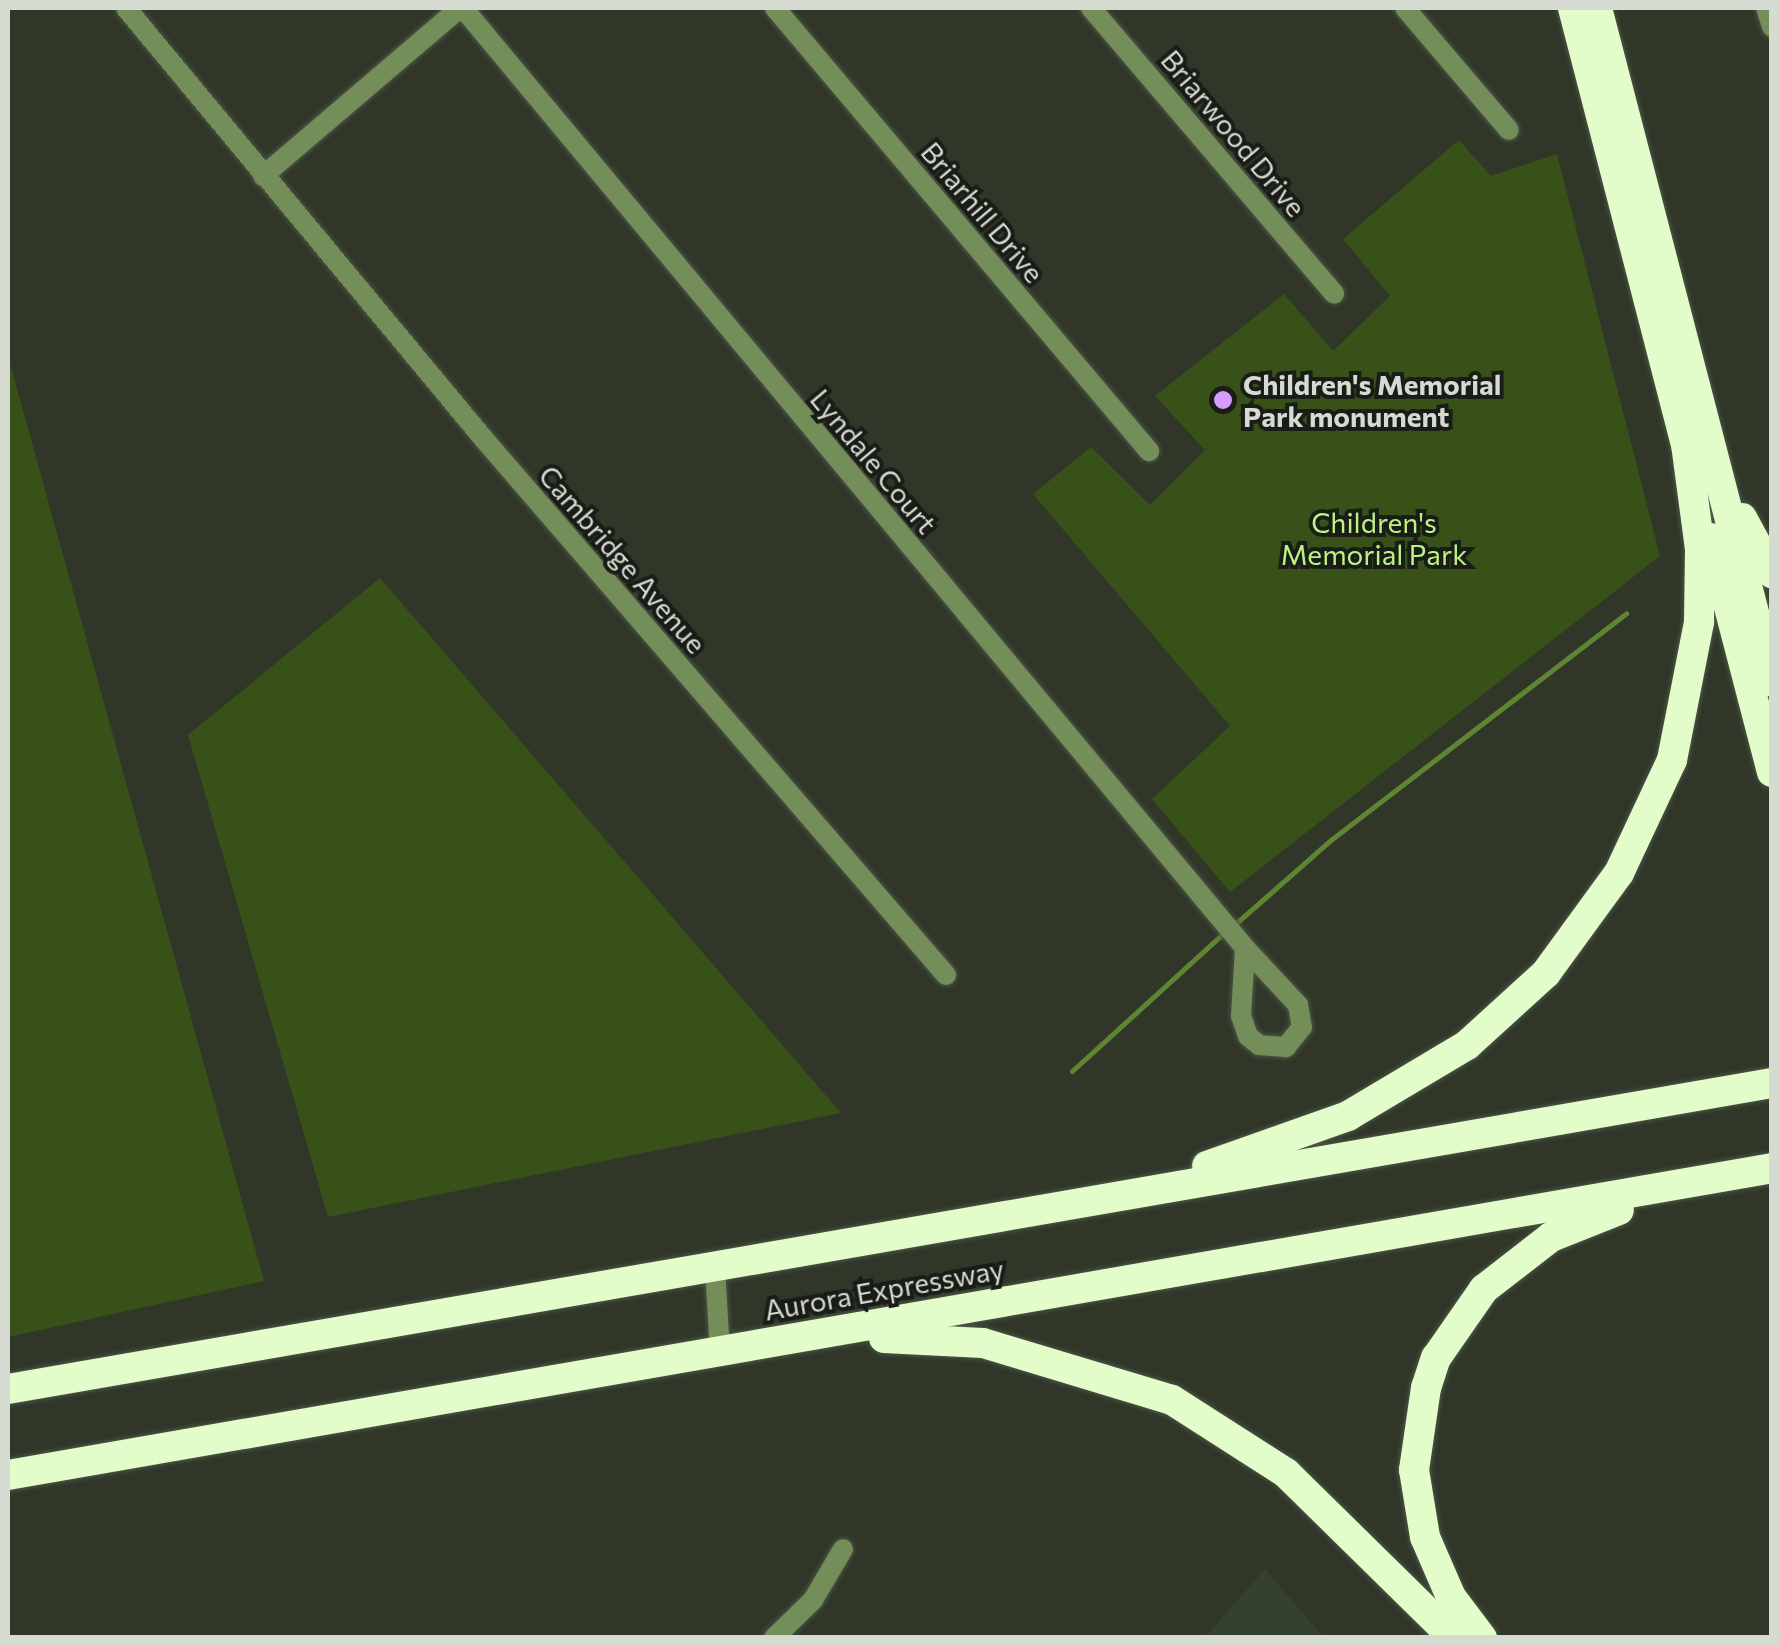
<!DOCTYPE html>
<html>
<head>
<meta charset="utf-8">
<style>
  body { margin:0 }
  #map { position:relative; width:1779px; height:1645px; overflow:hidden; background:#303729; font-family:Commissioner,sans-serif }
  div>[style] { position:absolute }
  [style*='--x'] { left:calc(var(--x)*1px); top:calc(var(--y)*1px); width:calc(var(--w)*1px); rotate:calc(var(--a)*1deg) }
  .built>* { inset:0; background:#36412d }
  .green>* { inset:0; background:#375118 }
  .stream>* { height:5px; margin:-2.5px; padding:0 2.5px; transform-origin:2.5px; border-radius:2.5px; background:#5f8532 }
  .roads { filter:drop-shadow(0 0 2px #4e5547) drop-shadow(0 0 2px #4e5547) }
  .minor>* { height:20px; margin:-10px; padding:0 10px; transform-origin:10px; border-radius:10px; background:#738e59 }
  .highway>* { height:30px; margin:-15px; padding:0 15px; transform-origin:15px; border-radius:15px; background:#e2fdca }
  .dots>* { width:28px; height:28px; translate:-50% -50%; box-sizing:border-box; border:5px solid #1a1d17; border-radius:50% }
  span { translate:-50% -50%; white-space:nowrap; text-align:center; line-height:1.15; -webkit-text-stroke:8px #1a1d17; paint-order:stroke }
  .street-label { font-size:28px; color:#d6dbd2 }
  .poi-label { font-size:28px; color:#d6dbd2; font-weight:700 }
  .left { translate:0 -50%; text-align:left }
  .park-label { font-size:28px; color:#bcf284 }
  .frame { position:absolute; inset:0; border:10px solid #d6dbd2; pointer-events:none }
</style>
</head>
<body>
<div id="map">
  <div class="built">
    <i style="clip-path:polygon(1265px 1569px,1323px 1637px,1205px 1637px)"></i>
  </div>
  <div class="green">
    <i style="clip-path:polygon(1459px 140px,1491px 176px,1557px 154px,1660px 556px,1230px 892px,1152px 799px,1230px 726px,1033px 494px,1091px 447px,1150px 505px,1205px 450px,1155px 396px,1284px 294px,1333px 351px,1390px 296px,1343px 239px)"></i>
    <i style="clip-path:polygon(8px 356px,264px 1281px,8px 1337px)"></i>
    <i style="clip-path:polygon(380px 578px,841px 1113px,328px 1217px,188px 735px)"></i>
  </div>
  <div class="stream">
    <i style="--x:1234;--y:925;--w:130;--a:-41.3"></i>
    <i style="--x:1332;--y:839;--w:371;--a:-37.5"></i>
    <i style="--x:1072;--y:1071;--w:207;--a:-42.3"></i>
  </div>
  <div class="roads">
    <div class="minor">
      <i style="--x:126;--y:8;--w:559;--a:50.3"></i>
      <i style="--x:483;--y:438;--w:709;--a:49.23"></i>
      <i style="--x:463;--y:8;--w:1223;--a:50.24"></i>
      <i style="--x:775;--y:8;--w:580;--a:49.83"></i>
      <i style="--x:1091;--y:8;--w:375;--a:49.6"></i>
      <i style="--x:1405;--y:8;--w:160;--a:49.6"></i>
      <i style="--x:1766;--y:8;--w:20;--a:72"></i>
      <i style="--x:263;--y:176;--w:259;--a:-40.5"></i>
      <i style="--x:1245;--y:948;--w:78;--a:47.1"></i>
      <i style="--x:1298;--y:1005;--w:22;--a:80"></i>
      <i style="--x:1302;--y:1027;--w:26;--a:129"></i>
      <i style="--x:1286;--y:1047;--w:27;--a:-176"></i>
      <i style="--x:1259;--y:1045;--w:14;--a:-141"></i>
      <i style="--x:1248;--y:1036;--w:21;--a:-109"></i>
      <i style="--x:1241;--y:1016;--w:68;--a:-86.6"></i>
      <i style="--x:715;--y:1268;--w:83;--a:86.6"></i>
      <i style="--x:774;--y:1638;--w:54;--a:-44.3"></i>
      <i style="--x:813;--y:1600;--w:59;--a:-59.5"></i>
    </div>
    <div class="highway">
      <i style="--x:1573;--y:8;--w:462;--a:75.5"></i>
      <i style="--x:1597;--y:8;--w:696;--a:75.44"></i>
      <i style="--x:1742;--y:518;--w:63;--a:61.4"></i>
      <i style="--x:1711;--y:538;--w:242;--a:75.4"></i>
      <i style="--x:1207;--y:1166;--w:150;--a:-19.5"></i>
      <i style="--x:1348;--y:1116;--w:139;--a:-30.8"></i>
      <i style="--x:1467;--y:1045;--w:107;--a:-42.3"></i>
      <i style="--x:1546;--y:973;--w:124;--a:-53.9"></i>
      <i style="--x:1619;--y:873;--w:125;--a:-64.9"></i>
      <i style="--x:1672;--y:760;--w:141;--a:-78.9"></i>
      <i style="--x:1699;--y:622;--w:73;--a:-89.2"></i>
      <i style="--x:1700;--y:549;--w:113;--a:-97.6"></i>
      <i style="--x:884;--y:1338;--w:99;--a:2.9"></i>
      <i style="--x:983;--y:1343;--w:197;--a:16.8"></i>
      <i style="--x:1172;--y:1400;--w:135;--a:32.6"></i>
      <i style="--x:1286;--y:1473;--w:235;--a:44.5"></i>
      <i style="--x:8;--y:1389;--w:1790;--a:-9.84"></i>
      <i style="--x:8;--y:1475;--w:1791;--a:-9.87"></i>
      <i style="--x:1482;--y:1638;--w:51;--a:-127.1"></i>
      <i style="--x:1451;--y:1597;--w:65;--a:-113.4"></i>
      <i style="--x:1425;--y:1537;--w:68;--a:-99.3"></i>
      <i style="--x:1414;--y:1470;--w:83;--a:-81.7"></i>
      <i style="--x:1426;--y:1388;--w:32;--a:-72"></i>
      <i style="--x:1436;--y:1358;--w:84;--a:-55.2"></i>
      <i style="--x:1484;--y:1289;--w:85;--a:-37.8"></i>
      <i style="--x:1551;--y:1237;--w:73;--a:-21.7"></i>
    </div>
  </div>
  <div class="dots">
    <i style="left:1223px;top:400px;background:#d49cfb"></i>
  </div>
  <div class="street-label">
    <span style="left:1234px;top:133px;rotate:50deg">Briarwood Drive</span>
    <span style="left:983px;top:212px;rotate:50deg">Briarhill Drive</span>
    <span style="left:874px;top:461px;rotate:50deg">Lyndale Court</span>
    <span style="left:623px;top:559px;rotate:49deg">Cambridge Avenue</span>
    <span style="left:884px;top:1289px;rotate:-10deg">Aurora Expressway</span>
  </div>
  <div class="poi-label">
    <span class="left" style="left:1243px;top:400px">Children's Memorial<br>Park monument</span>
  </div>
  <div class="park-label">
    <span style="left:1374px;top:538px">Children's<br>Memorial Park</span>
  </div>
  <div class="frame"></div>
</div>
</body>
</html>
